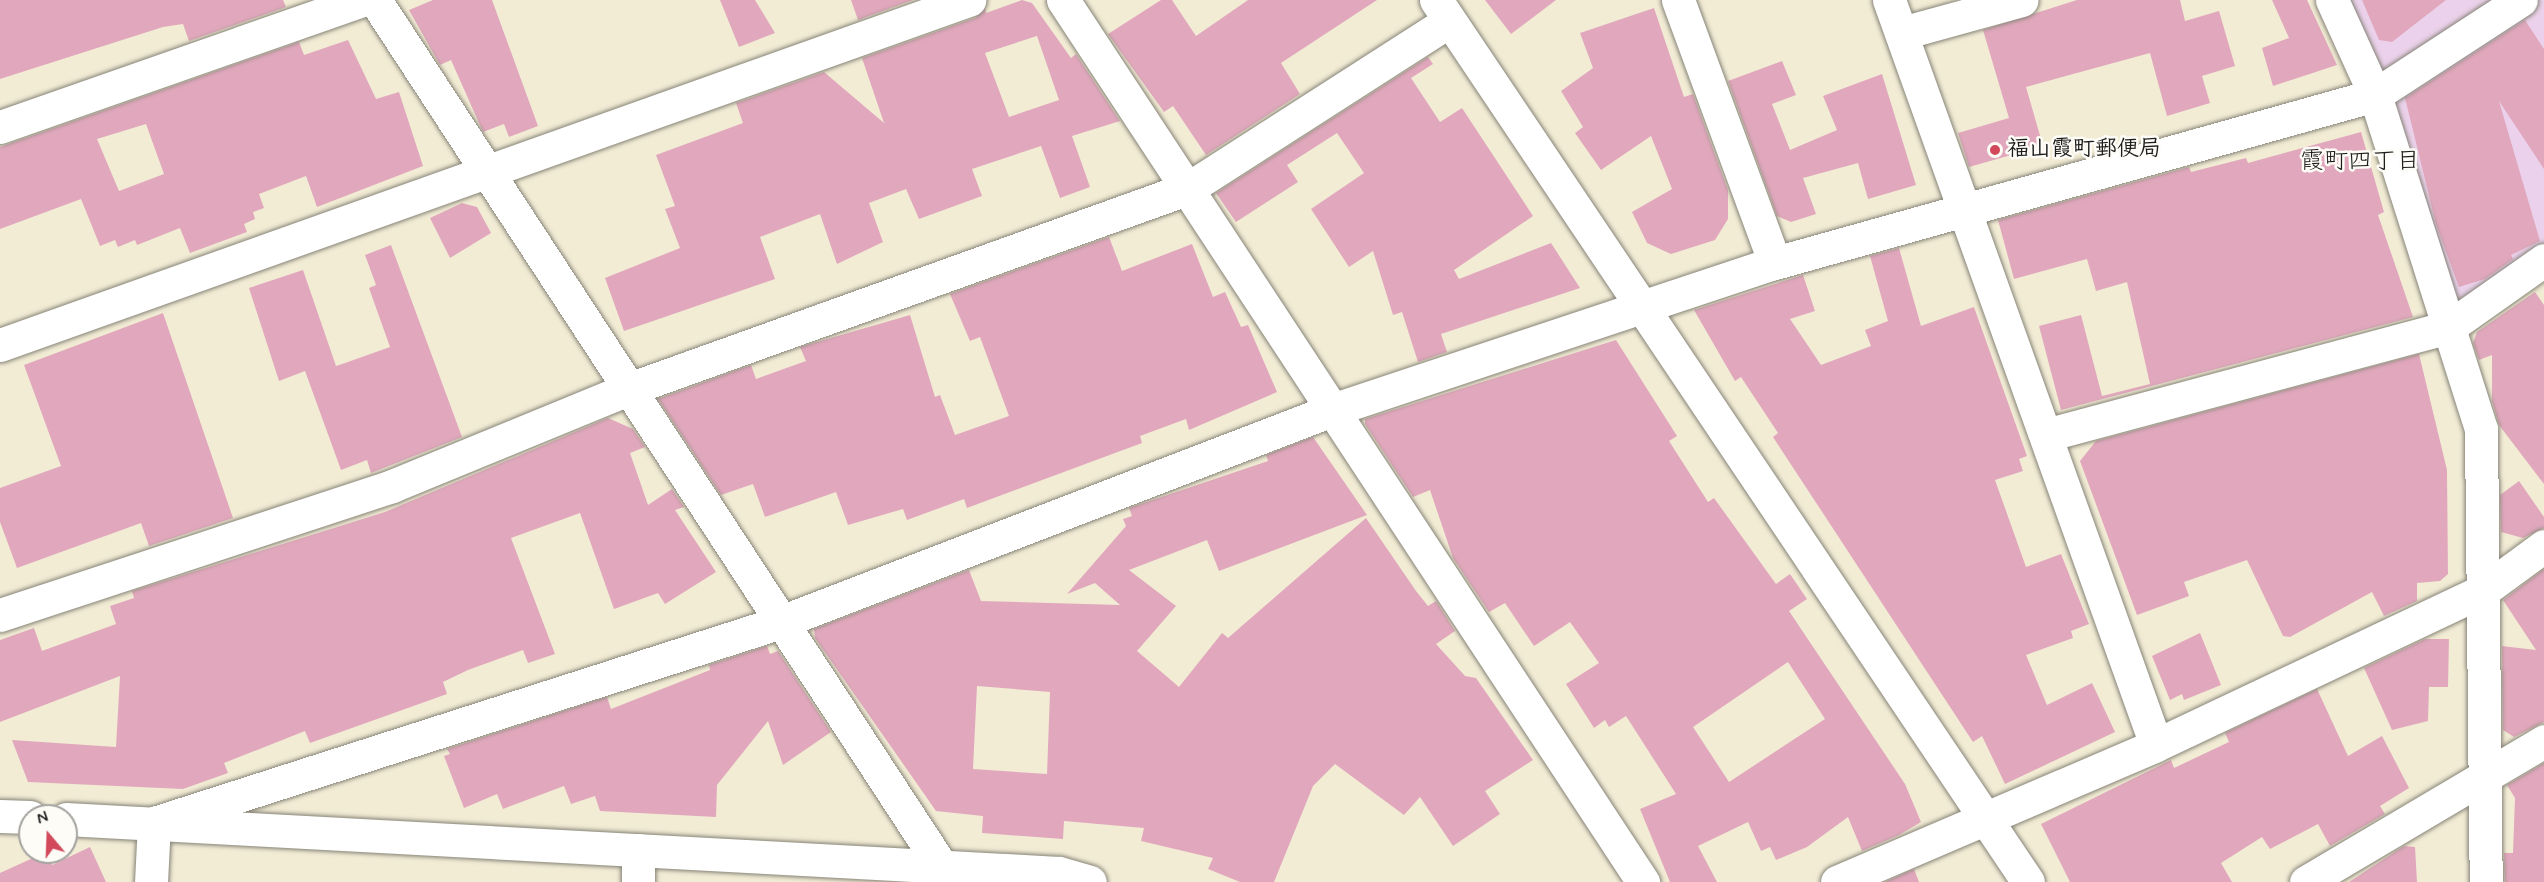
<!DOCTYPE html>
<html>
<head>
<meta charset="utf-8">
<style>
  body { margin:0 }
  #map { position:relative; width:2544px; height:882px; overflow:hidden; background:#f2ecd5; font-family:Mynerve,"Klee One",sans-serif }
  div>[style] { position:absolute }
  [style*='--x'] { left:calc(var(--x)*1px); top:calc(var(--y)*1px); width:calc(var(--w)*1px); rotate:calc(var(--a)*1deg) }
  .built>* { inset:0; background:#ebd1eb }
  .building>* { inset:0; background:#e1a8bd }
  .roads { filter:drop-shadow(0 0 2px #878478) drop-shadow(0 0 2px #878478) }
  .minor>* { height:33px; margin:-16.5px; padding:0 16.5px; transform-origin:16.5px; border-radius:16.5px; background:#fff }
  .dots>* { width:16px; height:16px; translate:-50% -50%; box-sizing:border-box; border:3px solid #fdfcf7; border-radius:50% }
  span { translate:-50% -50%; white-space:nowrap; text-align:center; line-height:1.15; -webkit-text-stroke:5px #fdfcf7; paint-order:stroke }
  .poi-label { font-size:22px; color:#1c1c1c; font-weight:700 }
  .left { translate:0 -50%; text-align:left }
  .neighbourhood-label { font-size:24px; color:#1c1c1c }
  .north { position:absolute; left:18px; top:804px; width:60px; height:60px; box-sizing:border-box; background:#fdfcf7; border:2px solid #a3a29f; border-radius:50%; rotate:341deg; font-size:16px; font-weight:700; line-height:24px; text-align:center; color:#1c1c1c }
  .north::after { content:''; display:block; margin:auto; width:21px; height:27px; background:#d1495b; clip-path:polygon(50% 0,100% 100%,50% 72%,0 100%) }
</style>
</head>
<body>
<div id="map">
  <div class="built">
    <i style="clip-path:polygon(2335px 0,2544px 0,2544px 263px,2443px 338px)"></i>
  </div>
  <div class="building">
    <i style="clip-path:polygon(0 0,283px 0,286px 7px,189px 41px,183px 24px,163px 27px,0 79px)"></i>
    <i style="clip-path:polygon(433px 0,492px 0,538px 126px,509px 137px,504px 124px,483px 132px,451px 60px,440px 65px,409px 10px)"></i>
    <i style="clip-path:polygon(720px 0,755px 0,775px 33px,739px 47px)"></i>
    <i style="clip-path:polygon(851px 0,913px 0,858px 20px)"></i>
    <i style="clip-path:polygon(evenodd,1022px 0,1032px 3px,1071px 58px,1076px 54px,1120px 121px,1072px 136px,1090px 187px,1060px 198px,1041px 146px,972px 169px,982px 196px,919px 219px,906px 189px,869px 203px,883px 242px,837px 264px,820px 214px,760px 237px,775px 279px,624px 331px,605px 278px,680px 248px,665px 209px,675px 206px,656px 155px,743px 123px,736px 103px,824px 72px,884px 123px,862px 58px,975px 18px,985px 8px,986px 13px,1022px 0,1037px 36px,1059px 100px,1009px 117px,985px 53px,1037px 36px)"></i>
    <i style="clip-path:polygon(1161px 0,1172px 0,1196px 36px,1248px 0,1377px 0,1281px 63px,1300px 94px,1206px 155px,1173px 106px,1164px 112px,1108px 34px)"></i>
    <i style="clip-path:polygon(1485px 0,1556px 0,1511px 34px)"></i>
    <i style="clip-path:polygon(2077px 0,2180px 0,2185px 21px,2219px 11px,2235px 66px,2202px 76px,2210px 103px,2167px 116px,2150px 53px,2026px 87px,2043px 146px,1969px 167px,1958px 133px,2009px 118px,1983px 30px)"></i>
    <i style="clip-path:polygon(2272px 0,2307px 0,2337px 65px,2273px 86px,2262px 48px,2289px 38px)"></i>
    <i style="clip-path:polygon(2362px 0,2446px 0,2392px 42px,2379px 40px)"></i>
    <i style="clip-path:polygon(1654px 8px,1684px 97px,1693px 94px,1728px 190px,1728px 219px,1715px 240px,1671px 254px,1647px 243px,1632px 212px,1672px 189px,1651px 136px,1601px 170px,1575px 133px,1583px 127px,1561px 91px,1593px 68px,1580px 33px)"></i>
    <i style="clip-path:polygon(2525px 20px,2544px 49px,2544px 169px,2499px 101px,2540px 241px,2511px 255px,2513px 259px,2485px 279px,2459px 287px,2436px 224px,2405px 98px)"></i>
    <i style="clip-path:polygon(evenodd,348px 40px,376px 99px,399px 92px,423px 166px,317px 207px,306px 176px,259px 194px,264px 208px,253px 212px,255px 219px,244px 224px,247px 232px,190px 253px,180px 228px,137px 245px,135px 240px,118px 247px,115px 240px,100px 246px,81px 199px,0 229px,0 147px,299px 42px,304px 55px,348px 40px,146px 124px,164px 174px,119px 191px,97px 139px,146px 124px)"></i>
    <i style="clip-path:polygon(1428px 57px,1433px 64px,1411px 78px,1440px 122px,1462px 108px,1533px 216px,1454px 270px,1459px 279px,1551px 243px,1580px 288px,1441px 334px,1447px 352px,1418px 362px,1402px 312px,1393px 315px,1373px 251px,1349px 267px,1311px 209px,1364px 173px,1337px 133px,1287px 165px,1298px 182px,1236px 222px,1216px 193px)"></i>
    <i style="clip-path:polygon(1782px 61px,1796px 95px,1772px 104px,1790px 150px,1837px 130px,1823px 96px,1882px 74px,1916px 185px,1868px 199px,1858px 163px,1803px 178px,1816px 214px,1791px 222px,1777px 216px,1728px 81px)"></i>
    <i style="clip-path:polygon(2361px 132px,2384px 212px,2378px 215px,2413px 317px,2061px 410px,2039px 326px,2081px 315px,2102px 396px,2150px 384px,2127px 282px,2096px 291px,2087px 259px,2014px 279px,1998px 220px,2189px 167px,2191px 172px,2246px 158px,2248px 163px)"></i>
    <i style="clip-path:polygon(462px 203px,477px 207px,491px 233px,450px 258px,430px 218px)"></i>
    <i style="clip-path:polygon(1109px 237px,1122px 271px,1192px 244px,1213px 297px,1225px 292px,1241px 327px,1248px 325px,1277px 392px,1189px 430px,1186px 419px,1140px 436px,1142px 443px,967px 508px,964px 499px,907px 520px,903px 509px,848px 525px,836px 492px,765px 517px,753px 484px,721px 495px,658px 399px,751px 365px,756px 379px,806px 361px,800px 347px,910px 315px,935px 397px,940px 395px,955px 435px,1009px 416px,980px 337px,970px 341px,950px 294px)"></i>
    <i style="clip-path:polygon(391px 245px,462px 437px,371px 473px,367px 460px,341px 470px,305px 371px,279px 381px,249px 288px,303px 270px,336px 366px,345px 363px,390px 347px,369px 288px,376px 285px,365px 255px)"></i>
    <i style="clip-path:polygon(1899px 248px,1921px 326px,1974px 307px,2027px 456px,2019px 459px,2023px 471px,1995px 480px,2026px 567px,2061px 554px,2089px 624px,2071px 631px,2073px 638px,2026px 655px,2047px 705px,2092px 683px,2115px 732px,2005px 784px,1982px 736px,1973px 742px,1773px 437px,1778px 433px,1741px 377px,1735px 381px,1694px 310px,1803px 275px,1815px 311px,1790px 319px,1821px 365px,1871px 346px,1865px 330px,1888px 321px,1870px 256px)"></i>
    <i style="clip-path:polygon(2535px 292px,2544px 305px,2544px 484px,2499px 425px,2492px 401px,2492px 355px,2479px 360px,2473px 343px,2477px 332px)"></i>
    <i style="clip-path:polygon(163px 313px,233px 518px,149px 546px,141px 523px,17px 568px,0 522px,0 488px,61px 466px,24px 365px)"></i>
    <i style="clip-path:polygon(evenodd,1616px 340px,1677px 436px,1669px 441px,1708px 502px,1714px 498px,1776px 584px,1790px 574px,1807px 599px,1789px 611px,1905px 784px,1921px 822px,1899px 835px,1862px 851px,1848px 817px,1807px 847px,1776px 860px,1770px 847px,1761px 851px,1748px 822px,1698px 846px,1717px 882px,1670px 882px,1640px 809px,1676px 794px,1626px 716px,1609px 727px,1605px 720px,1594px 728px,1566px 684px,1599px 663px,1570px 622px,1534px 646px,1505px 603px,1489px 612px,1453px 558px,1430px 490px,1413px 497px,1365px 424px,1365px 419px,1616px 340px,1788px 662px,1825px 719px,1729px 782px,1693px 727px,1788px 662px)"></i>
    <i style="clip-path:polygon(2419px 354px,2447px 470px,2448px 574px,2440px 581px,2417px 583px,2417px 601px,2384px 616px,2372px 592px,2290px 637px,2283px 636px,2247px 560px,2184px 582px,2189px 596px,2137px 615px,2080px 461px,2096px 441px)"></i>
    <i style="clip-path:polygon(608px 418px,633px 429px,645px 447px,630px 453px,648px 505px,672px 489px,684px 507px,675px 510px,716px 572px,665px 604px,658px 593px,614px 609px,580px 513px,511px 538px,555px 654px,528px 663px,523px 650px,468px 670px,443px 682px,447px 694px,310px 743px,305px 731px,224px 763px,228px 773px,183px 789px,28px 782px,12px 740px,116px 747px,120px 676px,0 722px,0 640px,34px 628px,42px 651px,116px 624px,110px 606px,134px 598px,132px 591px,385px 512px)"></i>
    <i style="clip-path:polygon(evenodd,1313px 437px,1367px 515px,1219px 571px,1207px 540px,1129px 570px,1176px 606px,1137px 651px,1179px 687px,1222px 633px,1228px 638px,1366px 518px,1416px 591px,1428px 606px,1436px 601px,1455px 631px,1436px 644px,1465px 676px,1476px 678px,1533px 760px,1485px 791px,1500px 814px,1453px 846px,1420px 797px,1404px 815px,1335px 764px,1313px 786px,1274px 882px,1240px 882px,1208px 869px,1213px 858px,1141px 841px,1144px 828px,1064px 821px,1063px 839px,982px 833px,983px 816px,936px 811px,815px 638px,814px 629px,969px 570px,981px 601px,1120px 605px,1095px 583px,1067px 594px,1126px 526px,1123px 519px,1132px 516px,1129px 508px,1268px 461px,1266px 455px,1313px 437px,977px 686px,1050px 692px,1047px 774px,973px 769px,977px 686px)"></i>
    <i style="clip-path:polygon(2519px 481px,2544px 517px,2544px 528px,2523px 538px,2501px 532px,2500px 495px)"></i>
    <i style="clip-path:polygon(2544px 569px,2544px 722px,2514px 737px,2503px 730px,2502px 646px,2536px 650px,2503px 600px)"></i>
    <i style="clip-path:polygon(2200px 633px,2221px 685px,2184px 700px,2182px 694px,2170px 700px,2152px 656px)"></i>
    <i style="clip-path:polygon(2425px 639px,2449px 639px,2448px 687px,2429px 687px,2428px 721px,2392px 730px,2364px 668px)"></i>
    <i style="clip-path:polygon(767px 646px,770px 654px,778px 651px,831px 732px,783px 765px,768px 721px,717px 785px,716px 817px,600px 811px,595px 796px,571px 804px,564px 786px,503px 809px,497px 794px,464px 808px,444px 756px,450px 754px,447px 749px,607px 697px,611px 709px,710px 670px,709px 665px)"></i>
    <i style="clip-path:polygon(2317px 689px,2348px 756px,2382px 736px,2409px 788px,2380px 806px,2385px 814px,2330px 846px,2318px 824px,2270px 849px,2262px 837px,2221px 863px,2232px 882px,2070px 882px,2041px 824px,2171px 760px,2174px 768px,2229px 742px,2225px 733px)"></i>
    <i style="clip-path:polygon(2544px 763px,2544px 882px,2505px 882px,2504px 853px,2513px 853px,2515px 798px,2507px 785px)"></i>
    <i style="clip-path:polygon(2404px 846px,2415px 847px,2417px 882px,2349px 882px)"></i>
    <i style="clip-path:polygon(90px 847px,106px 882px,0 882px,0 873px,46px 852px,52px 865px)"></i>
    <i style="clip-path:polygon(1914px 869px,1919px 882px,1885px 882px)"></i>
  </div>
  <div class="roads">
    <div class="minor">
      <i style="--x:375;--y:0;--w:1036;--a:56.82"></i>
      <i style="--x:1063;--y:0;--w:1056;--a:56.67"></i>
      <i style="--x:1436;--y:0;--w:1062;--a:56.13"></i>
      <i style="--x:1678;--y:0;--w:280;--a:69.8"></i>
      <i style="--x:1889;--y:0;--w:791;--a:70.28"></i>
      <i style="--x:2332;--y:0;--w:104;--a:65.6"></i>
      <i style="--x:2375;--y:95;--w:350;--a:72.4"></i>
      <i style="--x:2481;--y:429;--w:453;--a:89.4"></i>
      <i style="--x:1902;--y:33;--w:124;--a:-15.4"></i>
      <i style="--x:0;--y:127;--w:385;--a:-19.3"></i>
      <i style="--x:0;--y:345;--w:1029;--a:-19.6"></i>
      <i style="--x:2046;--y:435;--w:417;--a:-15"></i>
      <i style="--x:2449;--y:327;--w:116;--a:-35.2"></i>
      <i style="--x:0;--y:615;--w:413;--a:-18.2"></i>
      <i style="--x:392;--y:486;--w:256;--a:-22.3"></i>
      <i style="--x:629;--y:389;--w:595;--a:-19.74"></i>
      <i style="--x:1189;--y:188;--w:309;--a:-32.7"></i>
      <i style="--x:0;--y:816;--w:30;--a:2"></i>
      <i style="--x:66;--y:819;--w:994;--a:3.11"></i>
      <i style="--x:1059;--y:873;--w:32;--a:16"></i>
      <i style="--x:638;--y:850;--w:32;--a:90"></i>
      <i style="--x:151;--y:882;--w:59;--a:-87.1"></i>
      <i style="--x:154;--y:823;--w:655;--a:-17.77"></i>
      <i style="--x:778;--y:623;--w:594;--a:-21.03"></i>
      <i style="--x:1332;--y:410;--w:467;--a:-18.4"></i>
      <i style="--x:1775;--y:263;--w:623;--a:-15.64"></i>
      <i style="--x:2375;--y:95;--w:174;--a:-33.1"></i>
      <i style="--x:1837;--y:882;--w:347;--a:-23.2"></i>
      <i style="--x:2156;--y:745;--w:363;--a:-25.3"></i>
      <i style="--x:2484;--y:590;--w:74;--a:-36.3"></i>
      <i style="--x:2306;--y:882;--w:277;--a:-30.6"></i>
    </div>
  </div>
  <div class="dots">
    <i style="left:1995px;top:150px;background:#d1495b"></i>
  </div>
  <div class="poi-label">
    <span class="left" style="left:2007px;top:150px">福山霞町郵便局</span>
  </div>
  <div class="neighbourhood-label">
    <span style="left:2360px;top:162px">霞町四丁目</span>
  </div>
  <div class="north">N</div>
</div>
</body>
</html>
